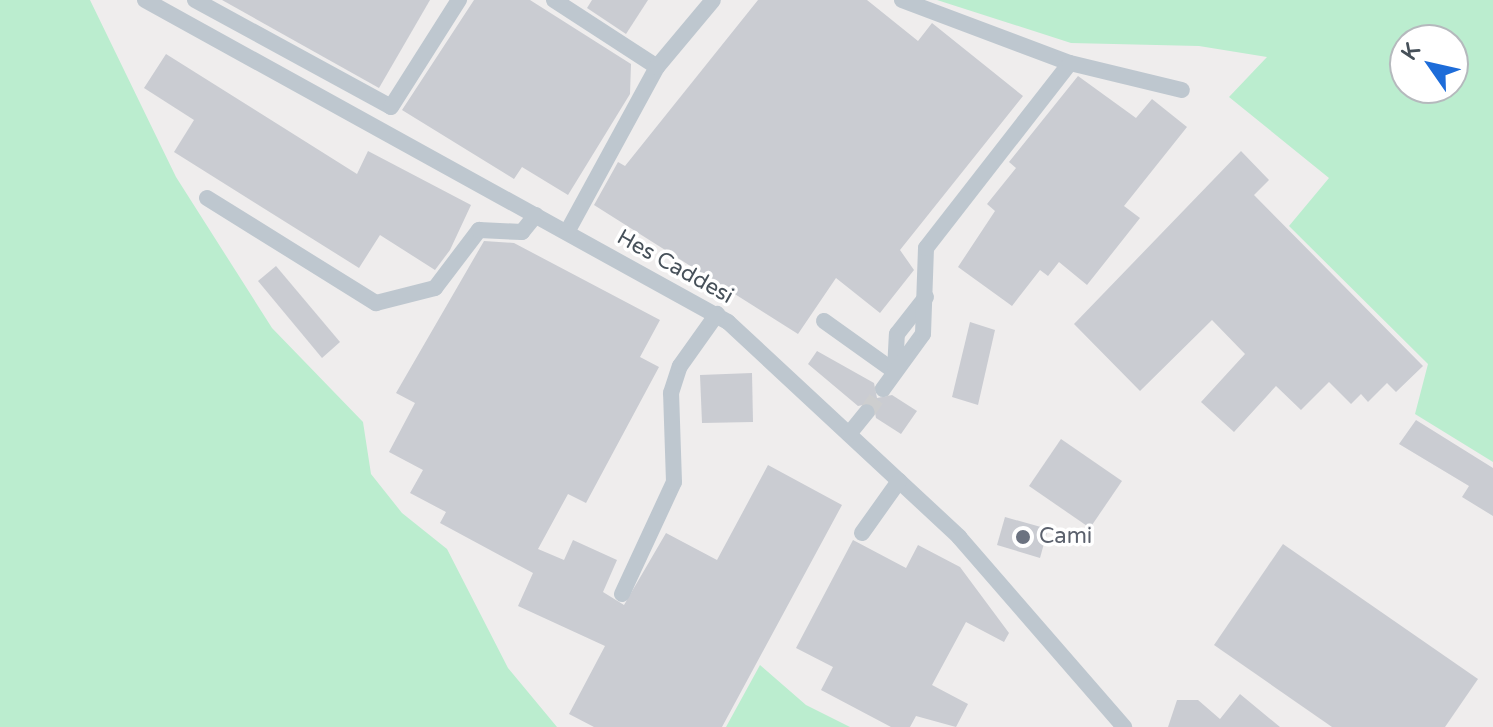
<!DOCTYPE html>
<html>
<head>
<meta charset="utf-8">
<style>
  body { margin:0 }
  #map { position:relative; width:1493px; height:727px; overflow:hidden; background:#efeded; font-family:"Varela Round",sans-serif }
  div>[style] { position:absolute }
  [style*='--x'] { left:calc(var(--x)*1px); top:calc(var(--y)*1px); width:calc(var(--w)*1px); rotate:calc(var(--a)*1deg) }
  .green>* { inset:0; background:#bbedcf }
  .building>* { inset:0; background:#caccd2 }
  .minor-tunnel>* { height:16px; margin-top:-8px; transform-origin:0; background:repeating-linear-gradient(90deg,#cdcecf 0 16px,transparent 0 24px) }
  .minor>* { height:16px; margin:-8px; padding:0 8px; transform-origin:8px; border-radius:8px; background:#bec7cf }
  .dots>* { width:22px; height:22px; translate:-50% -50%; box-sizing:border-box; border:4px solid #fff; border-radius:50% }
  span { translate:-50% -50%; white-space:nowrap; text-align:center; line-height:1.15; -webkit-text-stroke:7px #fff; paint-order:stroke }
  .street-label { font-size:22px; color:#465059 }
  .worship-label { font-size:22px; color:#5b616d }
  .left { translate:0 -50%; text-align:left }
  .north { position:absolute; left:1389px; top:24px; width:80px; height:80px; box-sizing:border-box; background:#fff; border:2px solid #b5b9bd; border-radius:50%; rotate:304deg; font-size:22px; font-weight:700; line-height:32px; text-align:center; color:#465059 }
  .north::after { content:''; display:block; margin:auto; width:28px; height:36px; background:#1d6cd9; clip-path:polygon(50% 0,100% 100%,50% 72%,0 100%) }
</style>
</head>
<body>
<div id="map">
  <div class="green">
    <i style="clip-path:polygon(0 0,90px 0,176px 177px,272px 328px,363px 422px,371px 474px,402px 513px,447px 549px,508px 668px,557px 727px,0 727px)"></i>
    <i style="clip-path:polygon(evenodd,937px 0,1493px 0,1493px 462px,1415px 414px,1428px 364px,1289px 226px,1329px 178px,1229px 97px,1267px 57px,1199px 46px,1071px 43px,937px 0,1405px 40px,1453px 40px,1453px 88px,1405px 88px,1405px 40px)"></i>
    <i style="clip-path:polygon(760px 665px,806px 705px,850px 727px,726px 727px)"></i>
  </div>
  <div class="building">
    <i style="clip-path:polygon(222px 0,430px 0,379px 88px)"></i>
    <i style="clip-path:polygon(474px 0,530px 0,631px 64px,630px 94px,568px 195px,522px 167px,514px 179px,402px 110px)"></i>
    <i style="clip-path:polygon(592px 0,648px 0,626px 34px,587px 8px)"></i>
    <i style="clip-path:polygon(758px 0,867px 0,918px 41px,932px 23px,1023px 96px,900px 250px,914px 270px,880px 313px,836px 278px,798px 334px,594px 205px,618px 162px,625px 166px)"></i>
    <i style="clip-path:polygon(166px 54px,357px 174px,368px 151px,471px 205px,450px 250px,435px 270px,380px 235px,359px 268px,174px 152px,194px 120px,144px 88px)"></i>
    <i style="clip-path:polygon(1078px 76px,1136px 118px,1152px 99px,1187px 127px,1124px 206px,1140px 218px,1087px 285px,1059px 262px,1048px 276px,1040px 270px,1012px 306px,958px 267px,995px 211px,987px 204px,1016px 168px,1009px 162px)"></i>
    <i style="clip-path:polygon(1241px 151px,1269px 180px,1254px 195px,1423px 366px,1396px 392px,1387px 383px,1368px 402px,1361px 394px,1351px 404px,1329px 382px,1301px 410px,1276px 386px,1234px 432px,1201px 402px,1245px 354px,1212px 320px,1140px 391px,1074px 324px)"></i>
    <i style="clip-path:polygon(484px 241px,514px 243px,660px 320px,640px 357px,659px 367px,586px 503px,568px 494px,538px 549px,564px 560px,573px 540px,617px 560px,603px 592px,624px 605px,666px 533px,717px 560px,768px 465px,842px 505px,722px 727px,594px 727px,569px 714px,605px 646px,518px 606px,533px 573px,440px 523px,446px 512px,410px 493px,423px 470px,389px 452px,415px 403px,396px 393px)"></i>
    <i style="clip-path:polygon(276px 266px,340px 342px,322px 358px,258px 281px)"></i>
    <i style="clip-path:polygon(970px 322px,995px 330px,978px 405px,952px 397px)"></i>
    <i style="clip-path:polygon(817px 351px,874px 383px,877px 398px,892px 395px,917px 411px,901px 434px,876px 418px,873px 403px,858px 406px,808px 364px)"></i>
    <i style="clip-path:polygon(752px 373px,753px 422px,702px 423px,700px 375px)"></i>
    <i style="clip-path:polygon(1416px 420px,1493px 468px,1493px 516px,1462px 497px,1469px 486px,1399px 444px)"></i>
    <i style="clip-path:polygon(1061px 439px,1122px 481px,1090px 528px,1029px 486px)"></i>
    <i style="clip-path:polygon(1005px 517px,1048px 529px,1040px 558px,997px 545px)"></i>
    <i style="clip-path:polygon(853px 540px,906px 568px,918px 545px,960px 567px,1009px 633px,1004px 642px,966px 622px,932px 685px,968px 704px,956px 727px,916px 716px,910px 727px,891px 727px,821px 690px,833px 667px,796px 648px)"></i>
    <i style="clip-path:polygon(1283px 544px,1478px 679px,1445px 727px,1332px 727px,1214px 645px)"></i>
    <i style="clip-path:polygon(1240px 694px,1280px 727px,1168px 727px,1177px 700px,1198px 700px,1220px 719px)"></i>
  </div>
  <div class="minor-tunnel">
    <i style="--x:867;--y:412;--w:28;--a:-55"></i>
  </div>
  <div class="minor">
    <i style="--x:145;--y:0;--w:666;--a:28.91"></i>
    <i style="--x:728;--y:322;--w:316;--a:42.9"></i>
    <i style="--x:959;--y:537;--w:252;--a:49"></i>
    <i style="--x:195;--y:0;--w:223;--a:28.6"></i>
    <i style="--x:391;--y:107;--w:127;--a:-57.6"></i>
    <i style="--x:554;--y:0;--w:123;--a:33"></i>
    <i style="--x:657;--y:67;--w:188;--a:118.6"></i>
    <i style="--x:902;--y:0;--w:179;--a:20.6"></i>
    <i style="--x:657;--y:67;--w:87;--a:-50.1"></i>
    <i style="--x:207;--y:198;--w:199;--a:31.9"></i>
    <i style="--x:376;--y:303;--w:61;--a:-14.3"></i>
    <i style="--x:435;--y:288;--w:73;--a:-52.8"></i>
    <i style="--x:479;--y:230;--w:43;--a:2.7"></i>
    <i style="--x:522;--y:232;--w:22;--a:-51"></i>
    <i style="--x:824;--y:321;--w:86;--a:35.5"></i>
    <i style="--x:895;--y:370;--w:36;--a:-87"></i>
    <i style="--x:897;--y:334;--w:47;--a:-51.9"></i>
    <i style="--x:883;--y:389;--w:68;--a:-54"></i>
    <i style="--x:923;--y:334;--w:86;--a:-88"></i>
    <i style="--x:926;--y:248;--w:234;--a:-52.1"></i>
    <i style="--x:1070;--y:63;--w:115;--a:13.6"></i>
    <i style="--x:849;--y:434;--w:28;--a:-51"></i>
    <i style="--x:862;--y:533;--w:64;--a:-54.6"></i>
    <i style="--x:622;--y:594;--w:123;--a:-65.1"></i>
    <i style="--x:674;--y:482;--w:89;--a:-91.9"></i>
    <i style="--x:671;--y:393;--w:28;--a:-72"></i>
    <i style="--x:680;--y:366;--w:64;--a:-54.6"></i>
  </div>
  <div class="dots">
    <i style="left:1023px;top:537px;background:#6b7280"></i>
  </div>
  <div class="street-label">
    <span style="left:675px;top:267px;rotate:29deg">Hes Caddesi</span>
  </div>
  <div class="worship-label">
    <span class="left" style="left:1039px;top:537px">Cami</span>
  </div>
  <div class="north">K</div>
</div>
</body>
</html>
